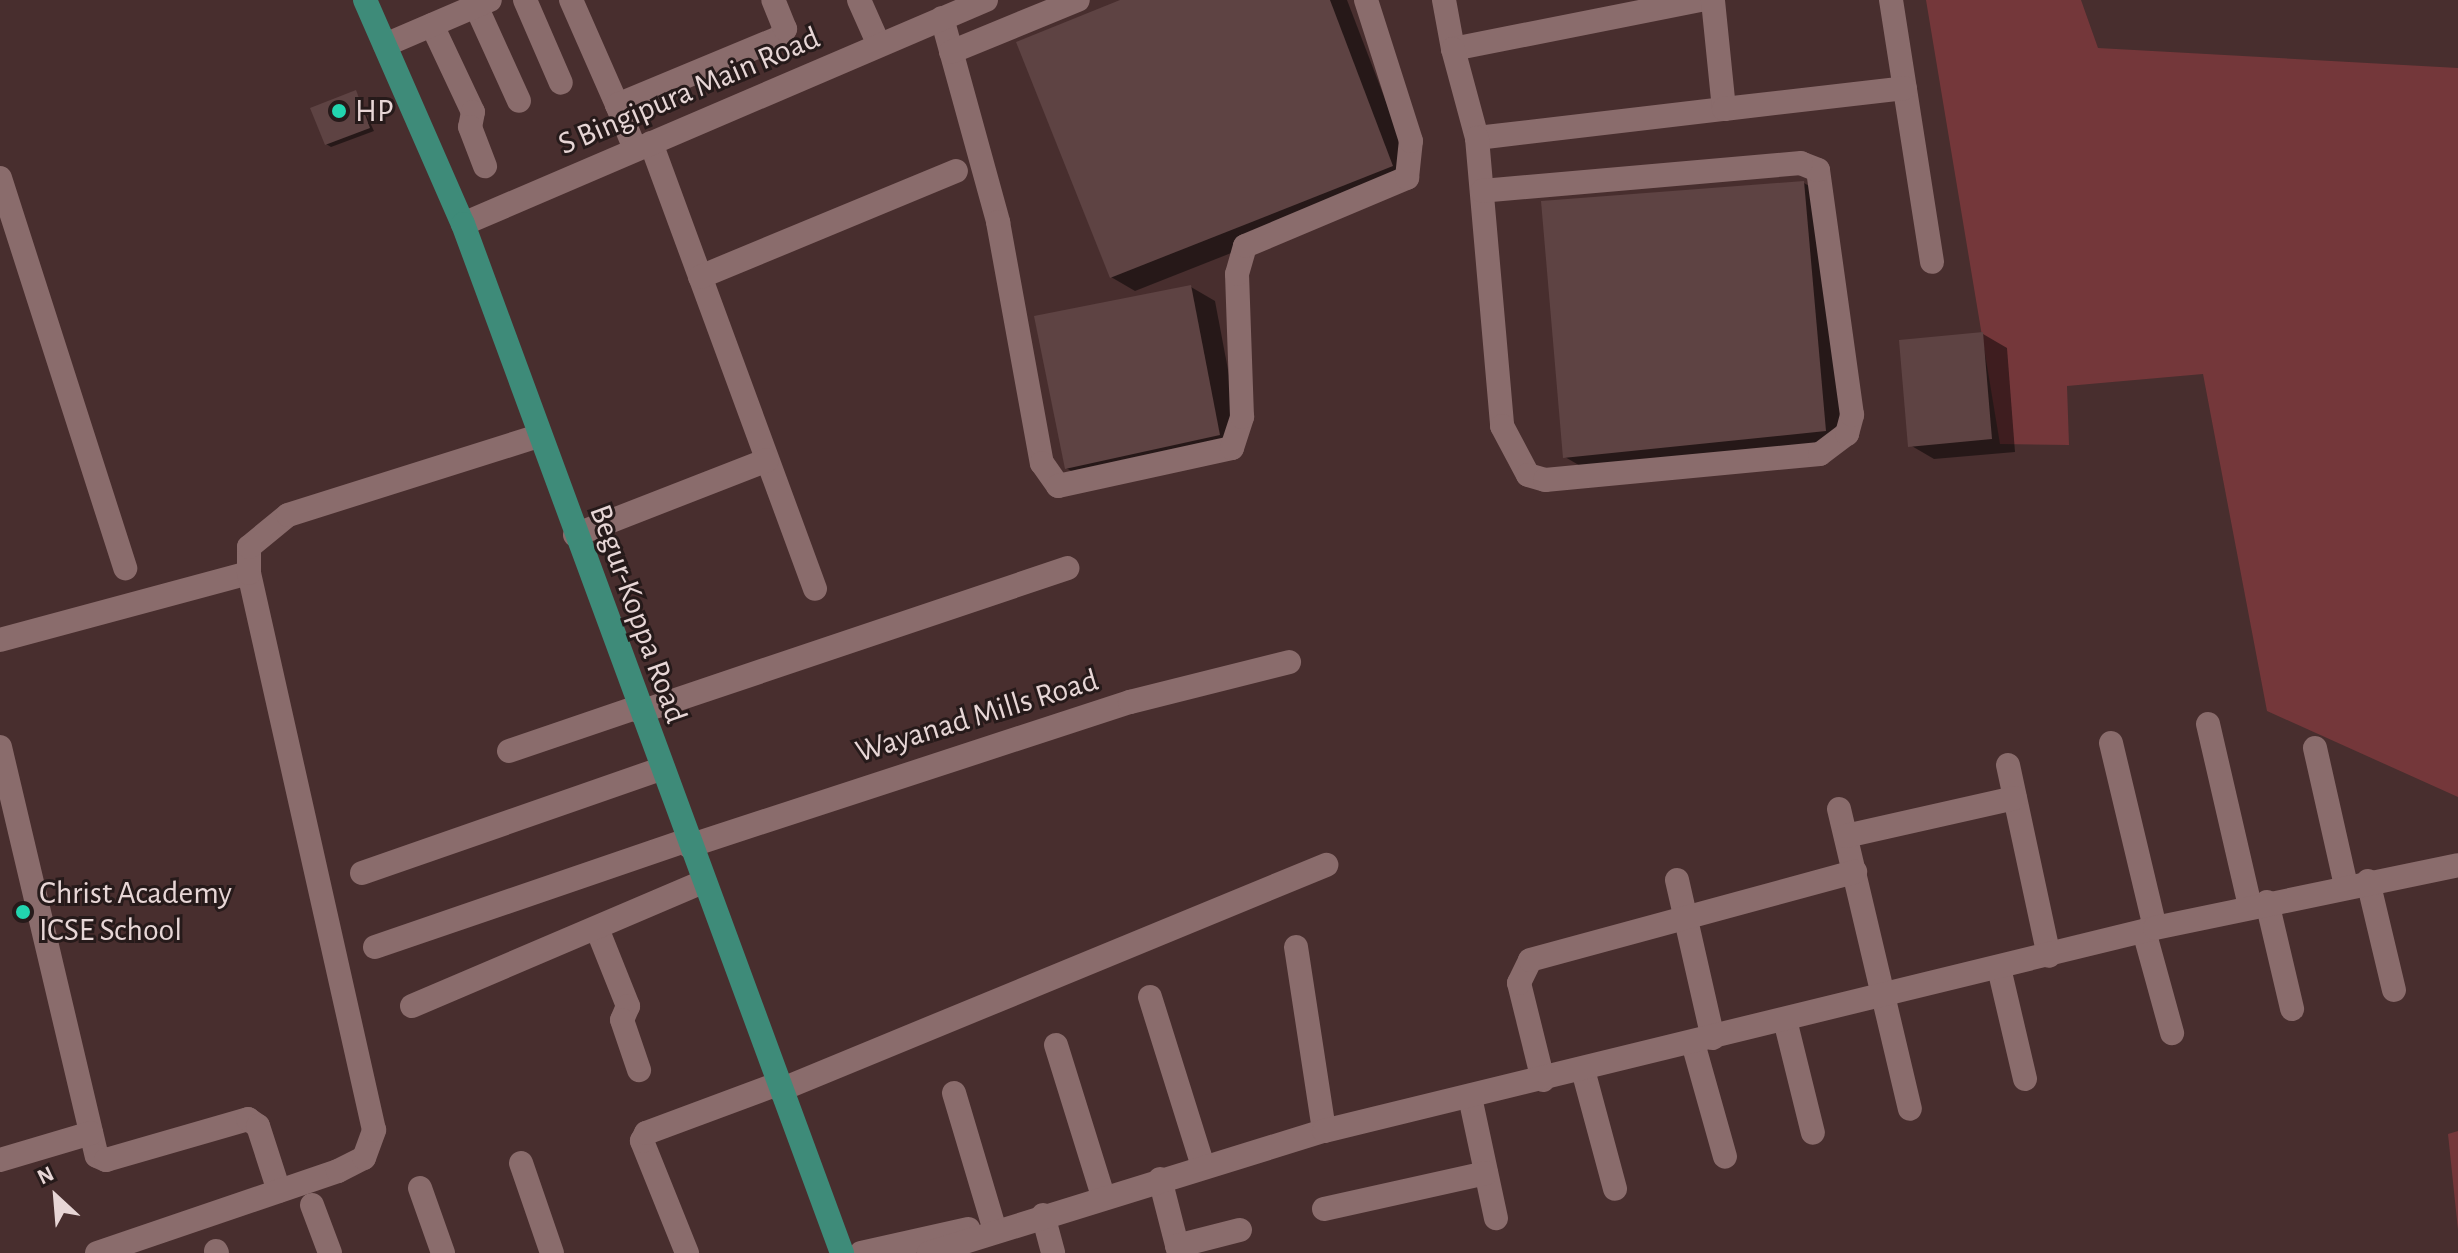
<!DOCTYPE html>
<html>
<head>
<meta charset="utf-8">
<style>
  body { margin:0 }
  #map { position:relative; width:2458px; height:1253px; overflow:hidden; background:#482e2e; font-family:"Alegreya Sans",sans-serif }
  div>[style] { position:absolute }
  [style*='--x'] { left:calc(var(--x)*1px); top:calc(var(--y)*1px); width:calc(var(--w)*1px); rotate:calc(var(--a)*1deg) }
  .green>* { inset:0; background:#74373a }
  .shadow>* { inset:0; background:#0007 }
  .building>* { inset:0; background:#5e4343 }
  .minor>* { height:24px; margin:-12px; padding:0 12px; transform-origin:12px; border-radius:12px; background:#8a6c6c }
  .major>* { height:24px; margin:-12px; padding:0 12px; transform-origin:12px; border-radius:12px; background:#3e8b79 }
  .dots>* { width:22px; height:22px; translate:-50% -50%; box-sizing:border-box; border:4px solid #261a1a; border-radius:50% }
  span { translate:-50% -50%; white-space:nowrap; text-align:center; line-height:1.15; -webkit-text-stroke:6px #261a1a; paint-order:stroke }
  .street-label { font-size:32px; color:#e7d6d6 }
  .poi-label { font-size:32px; color:#e7d6d6 }
  .left { translate:0 -50%; text-align:left }
  .north { position:absolute; left:16px; top:1157px; width:80px; height:80px; -webkit-text-stroke:6px #261a1a; paint-order:stroke; rotate:334deg; font-size:22px; font-weight:700; line-height:32px; text-align:center; color:#e7d6d6 }
  .north::after { content:''; display:block; margin:auto; width:28px; height:36px; background:#e7d6d6; clip-path:polygon(50% 0,100% 100%,50% 72%,0 100%) }
</style>
</head>
<body>
<div id="map">
  <div class="green">
    <i style="clip-path:polygon(1926px 0,2081px 0,2098px 48px,2458px 68px,2458px 797px,2267px 711px,2203px 374px,2067px 386px,2069px 445px,2000px 444px)"></i>
    <i style="clip-path:polygon(2458px 1131px,2458px 1230px,2448px 1134px)"></i>
  </div>
  <div class="shadow">
    <i style="clip-path:polygon(1126px 0,1347px 0,1416px 180px,1135px 291px,1111px 277px)"></i>
    <i style="clip-path:polygon(356px 93px,374px 131px,331px 147px,326px 144px)"></i>
    <i style="clip-path:polygon(1804px 183px,1828px 197px,1849px 444px,1589px 471px,1565px 457px)"></i>
    <i style="clip-path:polygon(1191px 287px,1215px 301px,1243px 449px,1091px 482px,1066px 468px)"></i>
    <i style="clip-path:polygon(1983px 334px,2007px 348px,2015px 452px,1934px 459px,1910px 445px)"></i>
  </div>
  <div class="building">
    <i style="clip-path:polygon(1120px 0,1330px 0,1393px 166px,1110px 278px,1016px 42px)"></i>
    <i style="clip-path:polygon(356px 90px,370px 128px,325px 145px,310px 108px)"></i>
    <i style="clip-path:polygon(1804px 181px,1826px 431px,1563px 458px,1541px 201px)"></i>
    <i style="clip-path:polygon(1191px 285px,1220px 435px,1065px 469px,1034px 316px)"></i>
    <i style="clip-path:polygon(1983px 332px,1992px 439px,1908px 447px,1899px 340px)"></i>
  </div>
  <div class="minor">
    <i style="--x:525;--y:0;--w:90;--a:66.6"></i>
    <i style="--x:571;--y:0;--w:115;--a:66.3"></i>
    <i style="--x:859;--y:0;--w:49;--a:66"></i>
    <i style="--x:1444;--y:0;--w:50;--a:79.6"></i>
    <i style="--x:1453;--y:49;--w:252;--a:-11.2"></i>
    <i style="--x:1891;--y:0;--w:265;--a:81.1"></i>
    <i style="--x:476;--y:6;--w:104;--a:65.6"></i>
    <i style="--x:942;--y:18;--w:212;--a:74.6"></i>
    <i style="--x:998;--y:222;--w:245;--a:79.7"></i>
    <i style="--x:1042;--y:463;--w:28;--a:55"></i>
    <i style="--x:1058;--y:486;--w:178;--a:-12.3"></i>
    <i style="--x:1232;--y:448;--w:33;--a:-72"></i>
    <i style="--x:1242;--y:417;--w:143;--a:-92"></i>
    <i style="--x:1237;--y:274;--w:29;--a:-74"></i>
    <i style="--x:1245;--y:246;--w:176;--a:-22.8"></i>
    <i style="--x:1407;--y:178;--w:37;--a:-84"></i>
    <i style="--x:1411;--y:141;--w:148;--a:-107.7"></i>
    <i style="--x:432;--y:25;--w:96;--a:64.8"></i>
    <i style="--x:473;--y:112;--w:15;--a:101"></i>
    <i style="--x:470;--y:127;--w:42;--a:69"></i>
    <i style="--x:385;--y:45;--w:114;--a:-23.2"></i>
    <i style="--x:1453;--y:49;--w:92;--a:74.9"></i>
    <i style="--x:1477;--y:138;--w:249;--a:-6.7"></i>
    <i style="--x:1724;--y:109;--w:110;--a:-95.8"></i>
    <i style="--x:951;--y:52;--w:137;--a:-22.3"></i>
    <i style="--x:1724;--y:109;--w:182;--a:-6.6"></i>
    <i style="--x:1477;--y:138;--w:289;--a:85"></i>
    <i style="--x:1502;--y:426;--w:55;--a:62"></i>
    <i style="--x:1528;--y:475;--w:18;--a:16"></i>
    <i style="--x:1545;--y:480;--w:276;--a:-5.4"></i>
    <i style="--x:1820;--y:454;--w:34;--a:-37"></i>
    <i style="--x:1847;--y:434;--w:20;--a:-75"></i>
    <i style="--x:1852;--y:415;--w:247;--a:-97.9"></i>
    <i style="--x:1818;--y:170;--w:18;--a:-158"></i>
    <i style="--x:1801;--y:163;--w:320;--a:175"></i>
    <i style="--x:651;--y:143;--w:475;--a:69.8"></i>
    <i style="--x:635;--y:149;--w:48;--a:-112.2"></i>
    <i style="--x:617;--y:105;--w:175;--a:-22.5"></i>
    <i style="--x:779;--y:38;--w:11;--a:-56"></i>
    <i style="--x:785;--y:29;--w:31;--a:-112"></i>
    <i style="--x:0;--y:178;--w:410;--a:72.2"></i>
    <i style="--x:463;--y:224;--w:569;--a:-23.19"></i>
    <i style="--x:700;--y:277;--w:277;--a:-22.5"></i>
    <i style="--x:575;--y:535;--w:206;--a:-21.3"></i>
    <i style="--x:0;--y:640;--w:258;--a:-15.1"></i>
    <i style="--x:640;--y:712;--w:451;--a:-18.6"></i>
    <i style="--x:2208;--y:724;--w:187;--a:77"></i>
    <i style="--x:2111;--y:743;--w:190;--a:76.6"></i>
    <i style="--x:0;--y:747;--w:420;--a:76.7"></i>
    <i style="--x:97;--y:1156;--w:10;--a:24"></i>
    <i style="--x:106;--y:1160;--w:148;--a:-16.1"></i>
    <i style="--x:248;--y:1119;--w:12;--a:35"></i>
    <i style="--x:258;--y:1126;--w:68;--a:72.1"></i>
    <i style="--x:2315;--y:748;--w:141;--a:77.3"></i>
    <i style="--x:509;--y:751;--w:136;--a:-18.8"></i>
    <i style="--x:2008;--y:765;--w:195;--a:77.9"></i>
    <i style="--x:1839;--y:809;--w:308;--a:76.7"></i>
    <i style="--x:1846;--y:836;--w:173;--a:-12.7"></i>
    <i style="--x:689;--y:846;--w:464;--a:-18.1"></i>
    <i style="--x:1130;--y:702;--w:164;--a:-14.1"></i>
    <i style="--x:362;--y:873;--w:317;--a:-19.2"></i>
    <i style="--x:1677;--y:880;--w:162;--a:77.2"></i>
    <i style="--x:2368;--y:881;--w:112;--a:76.6"></i>
    <i style="--x:2267;--y:902;--w:110;--a:76.8"></i>
    <i style="--x:598;--y:931;--w:81;--a:68.2"></i>
    <i style="--x:628;--y:1006;--w:15;--a:113"></i>
    <i style="--x:622;--y:1020;--w:53;--a:71.2"></i>
    <i style="--x:2144;--y:931;--w:106;--a:74.6"></i>
    <i style="--x:375;--y:947;--w:330;--a:-18.9"></i>
    <i style="--x:1296;--y:947;--w:186;--a:81.3"></i>
    <i style="--x:1999;--y:968;--w:114;--a:76.8"></i>
    <i style="--x:1150;--y:997;--w:177;--a:72.6"></i>
    <i style="--x:412;--y:1006;--w:316;--a:-23.1"></i>
    <i style="--x:1785;--y:1020;--w:116;--a:76.1"></i>
    <i style="--x:1693;--y:1043;--w:118;--a:74.3"></i>
    <i style="--x:1056;--y:1045;--w:158;--a:72.7"></i>
    <i style="--x:1583;--y:1070;--w:123;--a:74.9"></i>
    <i style="--x:1543;--y:1080;--w:100;--a:-103.9"></i>
    <i style="--x:1519;--y:983;--w:25;--a:-64"></i>
    <i style="--x:1530;--y:960;--w:337;--a:-15.2"></i>
    <i style="--x:780;--y:1090;--w:591;--a:-22.4"></i>
    <i style="--x:954;--y:1093;--w:140;--a:73.4"></i>
    <i style="--x:1470;--y:1097;--w:124;--a:77.9"></i>
    <i style="--x:0;--y:1160;--w:95;--a:-16.5"></i>
    <i style="--x:521;--y:1163;--w:95;--a:71"></i>
    <i style="--x:1160;--y:1179;--w:76;--a:75.6"></i>
    <i style="--x:420;--y:1188;--w:69;--a:70.5"></i>
    <i style="--x:312;--y:1205;--w:51;--a:69.4"></i>
    <i style="--x:1324;--y:1209;--w:166;--a:-12.5"></i>
    <i style="--x:1043;--y:1215;--w:39;--a:75"></i>
    <i style="--x:1177;--y:1246;--w:65;--a:-14.3"></i>
    <i style="--x:216;--y:1251;--w:2;--a:63"></i>
    <i style="--x:97;--y:1253;--w:255;--a:-18.8"></i>
    <i style="--x:338;--y:1171;--w:29;--a:-27"></i>
    <i style="--x:364;--y:1158;--w:30;--a:-70"></i>
    <i style="--x:374;--y:1130;--w:571;--a:-102.65"></i>
    <i style="--x:249;--y:573;--w:26;--a:-90"></i>
    <i style="--x:249;--y:547;--w:50;--a:-39.4"></i>
    <i style="--x:288;--y:515;--w:263;--a:-17.5"></i>
    <i style="--x:687;--y:1253;--w:121;--a:-111.9"></i>
    <i style="--x:642;--y:1141;--w:9;--a:-63"></i>
    <i style="--x:646;--y:1133;--w:141;--a:-20.4"></i>
    <i style="--x:861;--y:1253;--w:110;--a:-12.6"></i>
    <i style="--x:929;--y:1253;--w:413;--a:-17.2"></i>
    <i style="--x:1324;--y:1131;--w:855;--a:-13.73"></i>
    <i style="--x:2155;--y:928;--w:309;--a:-11.7"></i>
  </div>
  <div class="major">
    <i style="--x:365;--y:0;--w:244;--a:66.4"></i>
    <i style="--x:463;--y:224;--w:1097;--a:69.78"></i>
  </div>
  <div class="dots">
    <i style="left:339px;top:111px;background:#22d5af"></i>
    <i style="left:23px;top:912px;background:#22d5af"></i>
  </div>
  <div class="street-label">
    <span style="left:689px;top:91px;rotate:-23deg">S Bingipura Main Road</span>
    <span style="left:638px;top:614px;rotate:70deg">Begur-Koppa Road</span>
    <span style="left:977px;top:716px;rotate:-17deg">Wayanad Mills Road</span>
  </div>
  <div class="poi-label">
    <span class="left" style="left:355px;top:111px">HP</span>
    <span class="left" style="left:39px;top:912px">Christ Academy<br>ICSE School</span>
  </div>
  <div class="north">N</div>
</div>
</body>
</html>
